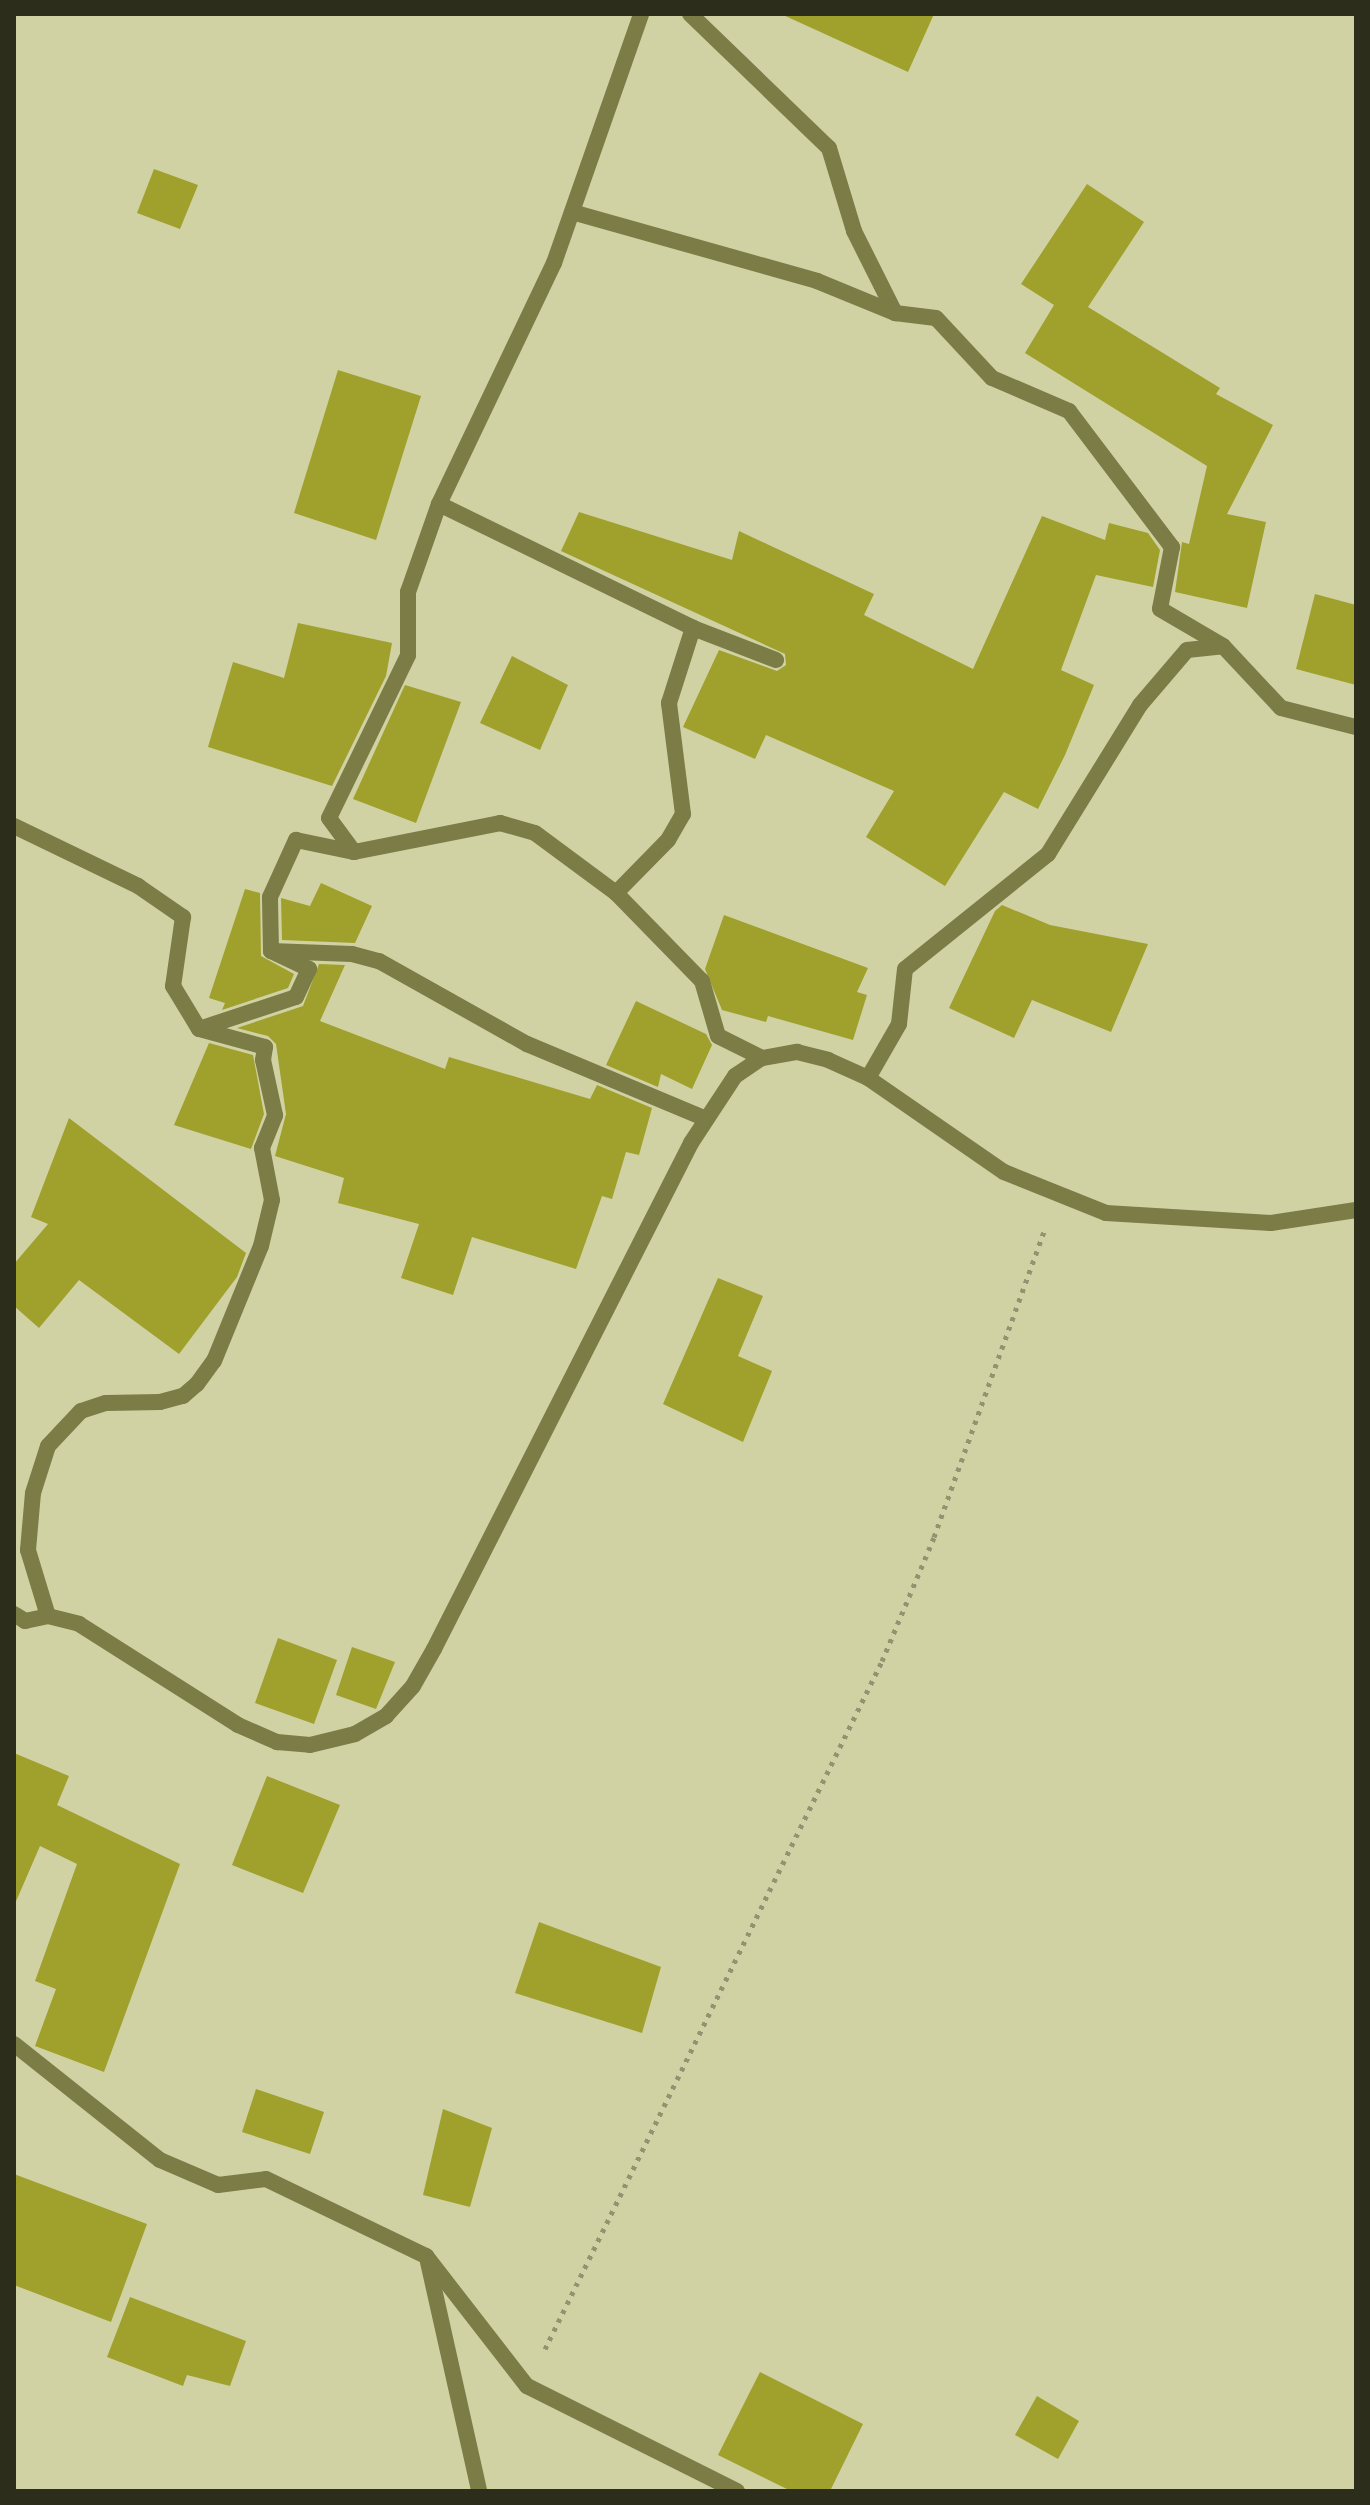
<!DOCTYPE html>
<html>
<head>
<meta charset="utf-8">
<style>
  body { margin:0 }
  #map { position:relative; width:1370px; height:2505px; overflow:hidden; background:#d0d2a4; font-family:"Space Grotesk",sans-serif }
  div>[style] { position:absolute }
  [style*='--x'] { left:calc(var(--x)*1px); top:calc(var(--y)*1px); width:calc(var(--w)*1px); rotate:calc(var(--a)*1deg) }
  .building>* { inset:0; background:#a0a02d }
  .path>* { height:5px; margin-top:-2.5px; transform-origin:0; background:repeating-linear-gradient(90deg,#929370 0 4px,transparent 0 10px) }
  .street>* { height:16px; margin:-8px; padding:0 8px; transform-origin:8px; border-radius:8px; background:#7b7c46 }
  span { translate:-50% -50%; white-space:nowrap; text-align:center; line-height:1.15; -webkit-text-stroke:8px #d0d2a4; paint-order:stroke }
  .frame { position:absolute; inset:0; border:16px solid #2d2d1b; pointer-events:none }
</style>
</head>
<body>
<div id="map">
  <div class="building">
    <i style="clip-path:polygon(781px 14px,934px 14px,908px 72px)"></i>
    <i style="clip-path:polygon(154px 169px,198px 185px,180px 229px,137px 213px)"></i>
    <i style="clip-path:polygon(1087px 184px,1144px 222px,1088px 307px,1220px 388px,1216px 394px,1273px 425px,1227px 514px,1266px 522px,1247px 608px,1175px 592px,1182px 542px,1189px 544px,1207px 466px,1025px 353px,1054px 305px,1021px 284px)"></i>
    <i style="clip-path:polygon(338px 370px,421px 396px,376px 540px,294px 513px)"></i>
    <i style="clip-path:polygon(579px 512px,732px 560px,739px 531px,874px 594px,864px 615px,973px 669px,1042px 516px,1105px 540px,1109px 523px,1148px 533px,1160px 550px,1153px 587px,1096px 575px,1061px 670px,1094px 685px,1065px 755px,1038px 809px,1004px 792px,945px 886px,866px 837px,894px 791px,766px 735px,755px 759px,683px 727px,719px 650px,777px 671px,786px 665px,785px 654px,561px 551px)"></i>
    <i style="clip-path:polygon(1315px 594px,1356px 605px,1356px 685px,1296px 669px)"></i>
    <i style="clip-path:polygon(298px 623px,392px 643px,386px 676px,332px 786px,208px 747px,233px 662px,284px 678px)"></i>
    <i style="clip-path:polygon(512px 656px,568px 685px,540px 750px,480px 723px)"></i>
    <i style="clip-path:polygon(405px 685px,461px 702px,416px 823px,353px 799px)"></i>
    <i style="clip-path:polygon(321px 883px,372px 906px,355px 943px,282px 940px,281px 898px,310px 906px)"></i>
    <i style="clip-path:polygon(245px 889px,260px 893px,261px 956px,294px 974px,288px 988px,222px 1010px,225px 1003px,209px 998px)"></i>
    <i style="clip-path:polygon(1002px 905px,1050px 925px,1148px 944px,1111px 1032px,1032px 1000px,1014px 1038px,949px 1008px,995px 911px)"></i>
    <i style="clip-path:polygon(724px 915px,868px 968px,857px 992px,867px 995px,853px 1040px,768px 1016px,766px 1022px,722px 1010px,705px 969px)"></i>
    <i style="clip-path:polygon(319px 964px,345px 965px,320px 1021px,445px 1069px,449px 1057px,590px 1099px,597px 1085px,652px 1108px,639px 1155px,626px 1152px,612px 1199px,602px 1196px,576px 1269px,472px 1237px,453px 1295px,401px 1278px,419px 1224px,338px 1203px,344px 1178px,275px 1156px,286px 1114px,276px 1044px,268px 1036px,237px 1028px,303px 1006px)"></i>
    <i style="clip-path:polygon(636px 1001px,706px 1034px,712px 1045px,692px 1089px,661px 1074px,658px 1087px,606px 1065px)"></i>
    <i style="clip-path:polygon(209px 1043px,253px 1055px,264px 1114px,251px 1149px,174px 1125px)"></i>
    <i style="clip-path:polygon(69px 1118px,246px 1253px,237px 1277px,179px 1354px,79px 1280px,39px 1328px,14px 1306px,14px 1264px,48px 1224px,31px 1217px)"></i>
    <i style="clip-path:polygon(718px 1278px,763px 1296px,738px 1356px,772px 1371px,743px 1442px,663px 1404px)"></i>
    <i style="clip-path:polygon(278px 1638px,337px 1660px,314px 1724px,255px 1703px)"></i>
    <i style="clip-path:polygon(352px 1647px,395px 1662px,376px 1709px,336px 1695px)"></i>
    <i style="clip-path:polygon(14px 1753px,69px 1776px,57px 1805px,180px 1864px,104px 2072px,35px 2046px,56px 1989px,35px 1981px,77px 1864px,40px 1846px,14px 1906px)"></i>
    <i style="clip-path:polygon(267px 1776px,340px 1805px,303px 1893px,232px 1865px)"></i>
    <i style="clip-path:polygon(539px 1922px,661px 1967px,642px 2033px,515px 1993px)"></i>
    <i style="clip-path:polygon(256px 2089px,324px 2112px,310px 2154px,242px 2132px)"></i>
    <i style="clip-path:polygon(443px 2109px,492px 2128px,470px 2207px,423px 2195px)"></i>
    <i style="clip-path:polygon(14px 2174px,147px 2224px,111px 2322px,14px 2285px)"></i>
    <i style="clip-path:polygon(130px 2297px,246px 2341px,230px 2386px,187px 2375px,183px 2386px,107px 2357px)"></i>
    <i style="clip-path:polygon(760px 2372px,863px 2424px,830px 2491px,791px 2491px,718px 2455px)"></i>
    <i style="clip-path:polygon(1037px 2396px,1079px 2421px,1058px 2459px,1015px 2435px)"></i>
  </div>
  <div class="path">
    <i style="--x:545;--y:2349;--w:766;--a:-63.9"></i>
    <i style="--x:882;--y:1661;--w:134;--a:-67.2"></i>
    <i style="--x:934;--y:1537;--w:325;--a:-70.2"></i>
  </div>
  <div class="street">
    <i style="--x:690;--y:14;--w:193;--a:44"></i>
    <i style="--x:829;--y:148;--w:87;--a:73.2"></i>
    <i style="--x:854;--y:231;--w:92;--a:63.4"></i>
    <i style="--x:895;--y:313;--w:41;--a:7"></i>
    <i style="--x:936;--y:318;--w:82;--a:47"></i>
    <i style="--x:992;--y:378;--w:84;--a:23.2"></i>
    <i style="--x:1069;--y:411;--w:171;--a:52.9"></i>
    <i style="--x:1172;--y:547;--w:63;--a:101"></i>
    <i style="--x:1160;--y:609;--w:73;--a:30.4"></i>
    <i style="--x:572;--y:212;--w:255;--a:15.7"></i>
    <i style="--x:817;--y:281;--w:84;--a:22.3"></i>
    <i style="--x:439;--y:504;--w:283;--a:26"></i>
    <i style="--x:693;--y:628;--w:89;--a:21.1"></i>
    <i style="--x:14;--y:826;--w:138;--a:25.8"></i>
    <i style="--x:138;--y:886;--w:55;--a:34.6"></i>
    <i style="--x:183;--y:917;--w:70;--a:98.2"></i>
    <i style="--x:173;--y:986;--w:50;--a:58.8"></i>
    <i style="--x:354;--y:852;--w:149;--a:-11.2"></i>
    <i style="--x:500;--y:823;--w:36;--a:16"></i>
    <i style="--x:535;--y:833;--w:101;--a:36.5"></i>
    <i style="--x:616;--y:893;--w:123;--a:45.7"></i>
    <i style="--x:702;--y:981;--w:57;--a:73.8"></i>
    <i style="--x:718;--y:1036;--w:49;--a:26.6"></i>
    <i style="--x:616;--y:893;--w:74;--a:-45.5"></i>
    <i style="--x:668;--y:840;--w:30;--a:-60"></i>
    <i style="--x:683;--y:814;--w:112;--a:-97.2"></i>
    <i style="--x:669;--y:703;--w:79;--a:-72.3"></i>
    <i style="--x:271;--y:951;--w:54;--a:-91.1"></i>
    <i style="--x:270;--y:897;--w:63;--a:-65.5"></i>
    <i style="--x:296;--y:840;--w:59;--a:11.7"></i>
    <i style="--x:354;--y:852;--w:42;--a:-126.3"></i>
    <i style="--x:329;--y:818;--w:181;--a:-64.1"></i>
    <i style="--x:408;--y:655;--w:63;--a:-90"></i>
    <i style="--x:408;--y:592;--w:93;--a:-70.6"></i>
    <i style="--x:439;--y:504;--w:267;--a:-64.5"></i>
    <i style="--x:554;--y:263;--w:264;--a:-70.7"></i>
    <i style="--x:868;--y:1078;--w:62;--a:-60.1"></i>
    <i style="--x:899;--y:1024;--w:55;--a:-83.8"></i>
    <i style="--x:905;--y:969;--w:184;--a:-38.8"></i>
    <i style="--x:1048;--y:854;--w:175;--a:-58.3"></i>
    <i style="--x:1140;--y:705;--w:72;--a:-49.5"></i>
    <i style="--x:1187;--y:650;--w:36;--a:-6"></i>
    <i style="--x:1223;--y:646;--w:85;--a:46.9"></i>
    <i style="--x:1281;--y:708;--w:77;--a:14.2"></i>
    <i style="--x:14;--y:1614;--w:13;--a:32"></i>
    <i style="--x:25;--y:1621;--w:24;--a:-12"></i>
    <i style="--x:48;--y:1616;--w:32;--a:14"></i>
    <i style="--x:79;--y:1624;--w:188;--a:32.4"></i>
    <i style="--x:238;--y:1725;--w:43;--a:23.6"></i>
    <i style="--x:277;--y:1742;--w:33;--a:5"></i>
    <i style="--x:310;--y:1745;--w:46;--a:-13.7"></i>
    <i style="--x:355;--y:1734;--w:36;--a:-30"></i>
    <i style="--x:386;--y:1716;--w:40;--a:-48"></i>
    <i style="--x:413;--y:1686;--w:43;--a:-60.4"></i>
    <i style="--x:434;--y:1649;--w:568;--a:-63.07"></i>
    <i style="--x:691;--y:1143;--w:80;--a:-56.7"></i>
    <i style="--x:735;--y:1076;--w:32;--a:-34"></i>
    <i style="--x:762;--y:1058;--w:36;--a:-10"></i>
    <i style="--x:797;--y:1052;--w:32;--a:14"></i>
    <i style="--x:828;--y:1060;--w:44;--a:24.2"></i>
    <i style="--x:868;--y:1078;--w:165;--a:34.7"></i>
    <i style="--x:1004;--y:1172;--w:110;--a:21.9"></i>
    <i style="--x:1106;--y:1213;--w:165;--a:3.5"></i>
    <i style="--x:1271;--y:1223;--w:86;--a:-8.7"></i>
    <i style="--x:48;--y:1616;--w:69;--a:-106.9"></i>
    <i style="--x:28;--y:1550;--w:57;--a:-85"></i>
    <i style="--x:33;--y:1493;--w:49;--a:-72.3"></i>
    <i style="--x:48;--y:1446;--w:48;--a:-46.7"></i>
    <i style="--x:81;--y:1411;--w:26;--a:-18"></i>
    <i style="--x:106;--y:1403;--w:54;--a:-1.1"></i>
    <i style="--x:160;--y:1402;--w:24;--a:-15"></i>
    <i style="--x:183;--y:1396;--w:18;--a:-41"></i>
    <i style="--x:197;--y:1384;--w:29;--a:-54"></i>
    <i style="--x:214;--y:1361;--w:124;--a:-67.8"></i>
    <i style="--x:261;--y:1246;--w:47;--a:-76.6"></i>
    <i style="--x:272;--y:1200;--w:53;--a:-100.9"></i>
    <i style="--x:262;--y:1148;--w:35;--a:-68"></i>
    <i style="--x:275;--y:1115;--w:56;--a:-102.3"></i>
    <i style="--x:263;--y:1060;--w:13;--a:-81"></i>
    <i style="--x:265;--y:1047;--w:68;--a:-164.7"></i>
    <i style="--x:199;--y:1029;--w:102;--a:-18.3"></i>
    <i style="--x:296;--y:997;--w:31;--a:-65"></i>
    <i style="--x:309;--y:969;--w:42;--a:-154.7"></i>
    <i style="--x:271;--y:951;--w:81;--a:2.1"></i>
    <i style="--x:352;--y:954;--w:28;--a:15"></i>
    <i style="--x:379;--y:961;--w:170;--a:29.3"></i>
    <i style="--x:527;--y:1044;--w:194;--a:22.7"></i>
    <i style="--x:14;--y:2044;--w:186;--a:38.5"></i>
    <i style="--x:160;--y:2160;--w:63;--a:23.3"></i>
    <i style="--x:218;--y:2185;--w:48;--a:-7.1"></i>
    <i style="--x:266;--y:2179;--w:178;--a:25.7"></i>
    <i style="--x:426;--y:2256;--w:165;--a:52.2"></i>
    <i style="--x:527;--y:2386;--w:235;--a:26.6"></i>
    <i style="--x:428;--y:2262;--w:235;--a:77.4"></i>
  </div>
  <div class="frame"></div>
</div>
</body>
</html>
